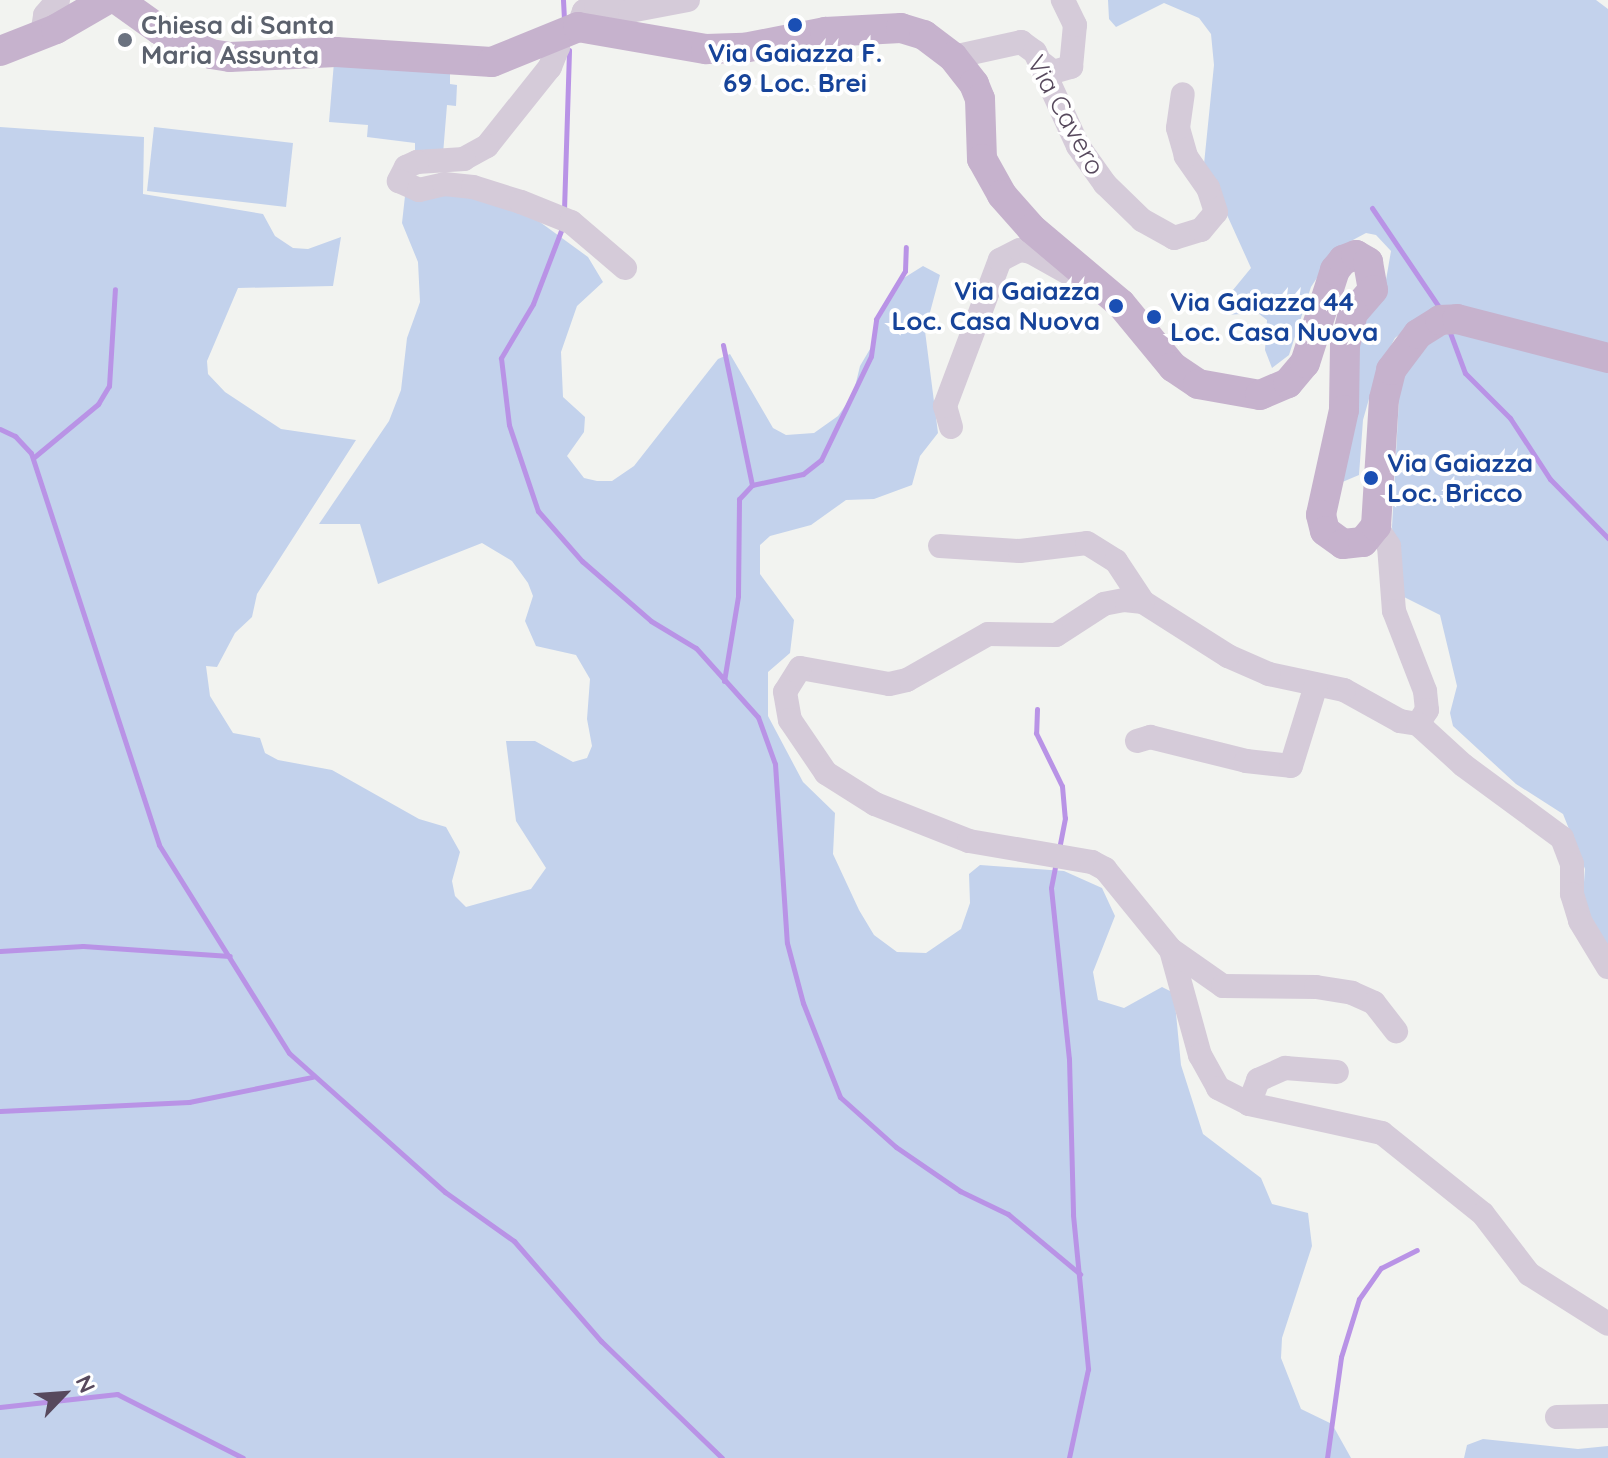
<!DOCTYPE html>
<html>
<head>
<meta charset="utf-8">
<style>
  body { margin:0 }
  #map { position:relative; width:1608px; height:1458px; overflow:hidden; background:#f2f3f0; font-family:Quicksand,sans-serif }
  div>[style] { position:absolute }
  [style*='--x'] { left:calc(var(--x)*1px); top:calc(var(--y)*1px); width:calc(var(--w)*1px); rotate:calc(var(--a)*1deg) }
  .green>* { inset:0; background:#c3d2ec }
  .stream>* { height:5px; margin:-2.5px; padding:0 2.5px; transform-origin:2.5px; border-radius:2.5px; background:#b993e6 }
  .minor>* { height:24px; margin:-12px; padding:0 12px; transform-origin:12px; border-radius:12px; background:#d5cbd9 }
  .major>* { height:30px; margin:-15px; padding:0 15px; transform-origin:15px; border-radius:15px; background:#c6b2cd }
  .dots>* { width:22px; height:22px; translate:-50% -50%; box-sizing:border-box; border:4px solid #fff; border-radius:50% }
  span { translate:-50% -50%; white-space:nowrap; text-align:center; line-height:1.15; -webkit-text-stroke:8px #fff; paint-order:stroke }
  .worship-label { font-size:26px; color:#5b616d; font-weight:700 }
  .left { translate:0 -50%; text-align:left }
  .transit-label { font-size:26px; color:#164399; font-weight:700 }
  .right { translate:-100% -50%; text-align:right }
  .street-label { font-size:26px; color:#57495d }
  .north { position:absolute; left:24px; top:1354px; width:80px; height:80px; -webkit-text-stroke:6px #fff; paint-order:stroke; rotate:65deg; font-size:22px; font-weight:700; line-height:32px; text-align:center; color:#57495d }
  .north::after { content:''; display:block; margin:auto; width:28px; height:36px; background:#57495d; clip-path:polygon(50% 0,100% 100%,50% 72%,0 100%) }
</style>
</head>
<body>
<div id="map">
  <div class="green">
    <i style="clip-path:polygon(1108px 0,1596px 0,1608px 9px,1608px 350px,1432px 309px,1395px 338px,1376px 374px,1363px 420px,1359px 475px,1340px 483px,1359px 336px,1386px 280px,1391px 251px,1376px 235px,1366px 233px,1336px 249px,1311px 287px,1289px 355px,1272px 368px,1265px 350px,1267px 320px,1258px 313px,1225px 315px,1219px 307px,1251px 268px,1204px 164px,1214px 65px,1211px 34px,1199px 18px,1164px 3px,1116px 27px,1109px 19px)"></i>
    <i style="clip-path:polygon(334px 62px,450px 70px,450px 84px,457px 85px,456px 106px,447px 105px,443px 154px,415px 156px,415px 143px,367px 137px,368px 125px,329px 122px)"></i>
    <i style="clip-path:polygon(0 127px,144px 137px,143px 194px,263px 214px,275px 236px,293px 248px,308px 249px,341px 237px,333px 286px,238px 288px,207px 361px,208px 374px,225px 392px,281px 429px,356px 440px,257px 594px,252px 617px,235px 633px,217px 667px,206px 666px,210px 696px,233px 733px,260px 738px,265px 753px,278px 760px,332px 770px,419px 819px,446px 827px,460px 852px,452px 881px,455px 896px,466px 907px,531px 889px,546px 868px,516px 821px,506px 741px,535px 741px,573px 762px,587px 758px,592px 746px,587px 719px,590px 679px,576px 655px,536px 646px,525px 621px,533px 596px,528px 583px,512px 561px,482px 543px,378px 584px,360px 524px,319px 524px,389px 421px,401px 390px,407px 338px,420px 302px,418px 262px,402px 223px,405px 196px,455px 191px,533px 217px,588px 257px,603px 282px,577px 306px,561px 352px,563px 397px,585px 417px,584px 432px,567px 456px,584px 478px,597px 481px,612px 481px,634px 466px,718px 359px,730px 354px,773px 428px,786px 435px,814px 433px,838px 416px,853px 395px,860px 366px,873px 344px,877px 317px,899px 281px,923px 266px,940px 275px,925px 331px,938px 433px,920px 456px,912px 485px,874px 499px,846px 500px,811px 525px,770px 536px,760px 545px,760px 574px,794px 620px,790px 653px,768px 672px,768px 716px,803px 782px,835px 813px,833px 854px,859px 910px,874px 935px,897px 952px,926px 953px,961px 929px,970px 903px,969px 874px,980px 865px,1064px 871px,1102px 888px,1115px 916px,1093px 972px,1098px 1000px,1124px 1008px,1162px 987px,1174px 993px,1181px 1065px,1203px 1134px,1261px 1178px,1272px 1204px,1308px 1213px,1312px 1246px,1282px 1338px,1281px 1358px,1301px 1409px,1332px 1424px,1351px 1458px,0 1458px)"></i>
    <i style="clip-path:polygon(154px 127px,293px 143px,286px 207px,147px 191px)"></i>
    <i style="clip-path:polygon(1463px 329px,1608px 373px,1608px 948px,1590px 922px,1583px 895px,1585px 869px,1563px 814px,1516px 784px,1453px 726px,1450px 713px,1457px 686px,1440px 615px,1404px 597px,1398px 584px,1392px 527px,1400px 380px,1423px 342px)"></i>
    <i style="clip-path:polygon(1483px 1439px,1578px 1449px,1608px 1446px,1608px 1458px,1464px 1458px,1467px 1445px)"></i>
  </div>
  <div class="stream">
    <i style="--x:563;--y:0;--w:22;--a:87"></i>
    <i style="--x:1372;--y:208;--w:123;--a:55.9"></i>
    <i style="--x:564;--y:210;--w:160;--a:-88.2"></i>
    <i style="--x:562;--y:228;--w:81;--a:110.9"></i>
    <i style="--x:533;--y:304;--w:63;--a:120.7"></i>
    <i style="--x:501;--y:358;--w:67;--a:83.2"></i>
    <i style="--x:509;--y:425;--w:91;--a:71.4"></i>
    <i style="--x:538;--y:511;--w:67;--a:48.7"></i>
    <i style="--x:582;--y:561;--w:91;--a:41"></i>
    <i style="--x:651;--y:621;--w:52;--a:31"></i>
    <i style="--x:696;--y:648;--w:93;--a:48.1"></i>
    <i style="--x:758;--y:717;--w:50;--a:70.1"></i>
    <i style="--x:775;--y:764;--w:179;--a:86.2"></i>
    <i style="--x:787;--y:943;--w:62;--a:75.1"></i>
    <i style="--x:803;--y:1003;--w:101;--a:68.5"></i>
    <i style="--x:840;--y:1097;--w:75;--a:41.8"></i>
    <i style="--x:896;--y:1147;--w:78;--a:34.5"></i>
    <i style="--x:960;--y:1191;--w:53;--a:25.6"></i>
    <i style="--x:1008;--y:1214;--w:94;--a:39.8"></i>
    <i style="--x:1449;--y:330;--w:46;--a:69.6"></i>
    <i style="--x:1465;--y:373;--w:64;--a:45"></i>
    <i style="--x:1510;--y:418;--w:73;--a:56.7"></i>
    <i style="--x:1550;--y:479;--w:83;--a:45.5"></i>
    <i style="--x:723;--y:345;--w:143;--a:78.3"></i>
    <i style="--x:0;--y:429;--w:17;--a:25"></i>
    <i style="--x:15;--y:436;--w:23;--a:47"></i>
    <i style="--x:31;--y:453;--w:412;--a:71.9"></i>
    <i style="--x:159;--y:845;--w:245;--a:58"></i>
    <i style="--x:289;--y:1053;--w:209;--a:41.7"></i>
    <i style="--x:445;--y:1192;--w:85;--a:35.4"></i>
    <i style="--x:514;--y:1241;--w:133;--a:49"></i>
    <i style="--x:601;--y:1341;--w:168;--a:44"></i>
    <i style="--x:33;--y:458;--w:85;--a:-39.7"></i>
    <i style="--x:98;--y:404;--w:21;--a:-59"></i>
    <i style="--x:109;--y:386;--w:97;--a:-86.5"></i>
    <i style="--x:724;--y:681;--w:86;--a:-80.6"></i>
    <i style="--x:738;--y:596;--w:97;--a:-89.4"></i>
    <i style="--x:739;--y:499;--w:19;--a:-47"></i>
    <i style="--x:752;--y:485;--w:52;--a:-12.2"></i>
    <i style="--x:803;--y:474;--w:23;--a:-38"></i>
    <i style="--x:821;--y:460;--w:115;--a:-64.3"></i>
    <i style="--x:871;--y:356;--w:37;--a:-82"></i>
    <i style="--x:876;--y:319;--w:56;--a:-58.9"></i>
    <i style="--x:905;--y:271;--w:24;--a:-88"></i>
    <i style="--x:1037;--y:709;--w:24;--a:92"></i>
    <i style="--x:1036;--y:733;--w:59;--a:63.9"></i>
    <i style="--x:1062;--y:786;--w:32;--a:85"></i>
    <i style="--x:1065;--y:818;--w:32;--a:101"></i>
    <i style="--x:1056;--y:862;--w:26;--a:101"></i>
    <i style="--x:1051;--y:888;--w:172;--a:84"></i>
    <i style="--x:1069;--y:1059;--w:156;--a:88.5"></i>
    <i style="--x:1073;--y:1215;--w:155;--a:84.4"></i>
    <i style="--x:1088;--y:1369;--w:91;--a:102.1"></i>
    <i style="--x:0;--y:951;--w:83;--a:-3.4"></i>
    <i style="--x:83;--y:946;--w:147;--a:3.9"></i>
    <i style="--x:0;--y:1111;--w:189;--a:-2.7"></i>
    <i style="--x:189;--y:1102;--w:126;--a:-11.5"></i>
    <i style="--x:0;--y:1407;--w:118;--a:-6.3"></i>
    <i style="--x:117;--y:1394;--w:141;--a:26.9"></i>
    <i style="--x:1327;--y:1458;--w:102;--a:-82.1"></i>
    <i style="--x:1341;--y:1357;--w:61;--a:-72.8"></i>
    <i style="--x:1359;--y:1299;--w:38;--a:-55"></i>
    <i style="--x:1381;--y:1268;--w:40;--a:-26.6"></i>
  </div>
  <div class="minor">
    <i style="--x:578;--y:27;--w:17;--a:-69"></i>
    <i style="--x:584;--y:11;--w:13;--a:-18"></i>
    <i style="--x:596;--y:7;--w:34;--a:7"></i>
    <i style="--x:630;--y:11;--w:59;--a:-10.7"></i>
    <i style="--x:42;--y:35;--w:20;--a:-81"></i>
    <i style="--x:45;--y:15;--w:20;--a:-49"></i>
    <i style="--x:554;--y:35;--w:13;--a:72"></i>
    <i style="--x:558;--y:47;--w:22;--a:112"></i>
    <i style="--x:550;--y:67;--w:101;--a:128.6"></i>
    <i style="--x:487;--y:146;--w:26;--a:151"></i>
    <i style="--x:464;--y:159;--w:47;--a:176.3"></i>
    <i style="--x:417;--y:162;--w:12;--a:156"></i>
    <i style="--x:406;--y:167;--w:16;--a:117"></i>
    <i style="--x:399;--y:181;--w:22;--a:24"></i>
    <i style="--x:419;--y:190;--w:26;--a:-13"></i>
    <i style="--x:444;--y:184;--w:29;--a:6"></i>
    <i style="--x:473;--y:187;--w:50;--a:17.4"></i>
    <i style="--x:521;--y:202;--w:54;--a:21.8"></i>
    <i style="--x:571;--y:222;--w:71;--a:40.4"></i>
    <i style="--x:953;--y:57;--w:70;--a:-12.4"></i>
    <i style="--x:1021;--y:42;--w:17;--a:36"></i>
    <i style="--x:1035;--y:52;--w:103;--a:65.4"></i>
    <i style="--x:1078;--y:146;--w:47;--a:54.6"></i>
    <i style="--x:1105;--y:184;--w:52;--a:44.2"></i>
    <i style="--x:1142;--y:220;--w:37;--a:29"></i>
    <i style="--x:1174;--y:238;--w:28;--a:-17"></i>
    <i style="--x:1201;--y:230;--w:23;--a:-50"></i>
    <i style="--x:1216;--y:212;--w:25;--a:-108"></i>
    <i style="--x:1208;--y:188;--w:39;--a:-125"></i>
    <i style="--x:1186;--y:156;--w:29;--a:-106"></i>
    <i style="--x:1178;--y:128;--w:34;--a:-82"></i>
    <i style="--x:1043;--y:64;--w:13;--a:39"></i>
    <i style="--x:1053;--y:72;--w:19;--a:-16"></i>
    <i style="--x:1071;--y:67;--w:42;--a:-84.6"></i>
    <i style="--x:1075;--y:25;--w:28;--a:-116"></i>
    <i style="--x:951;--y:427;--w:22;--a:-106"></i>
    <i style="--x:945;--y:406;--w:156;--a:-69.4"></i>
    <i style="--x:1000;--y:260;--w:22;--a:-27"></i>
    <i style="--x:1020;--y:250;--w:11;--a:10"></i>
    <i style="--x:1031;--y:252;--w:49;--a:29.2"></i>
    <i style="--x:1376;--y:526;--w:24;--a:57"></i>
    <i style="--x:1389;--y:546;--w:65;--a:85.6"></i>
    <i style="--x:1394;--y:611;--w:86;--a:68.8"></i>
    <i style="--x:1425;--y:691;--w:19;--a:84"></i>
    <i style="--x:1427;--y:710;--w:17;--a:123"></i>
    <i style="--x:1418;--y:724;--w:18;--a:-171"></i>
    <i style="--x:1400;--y:721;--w:64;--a:-151"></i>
    <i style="--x:1344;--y:690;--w:77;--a:-168"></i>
    <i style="--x:1269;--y:674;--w:45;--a:-156.3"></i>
    <i style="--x:1228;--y:656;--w:101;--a:-147.6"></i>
    <i style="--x:1143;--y:602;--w:19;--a:-174"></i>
    <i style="--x:1124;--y:600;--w:20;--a:169"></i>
    <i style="--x:1104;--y:604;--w:57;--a:147.1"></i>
    <i style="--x:1056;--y:635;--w:68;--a:-179.2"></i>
    <i style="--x:988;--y:634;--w:93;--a:150.4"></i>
    <i style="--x:907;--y:680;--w:18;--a:167"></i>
    <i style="--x:889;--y:684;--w:90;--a:-169.8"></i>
    <i style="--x:800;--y:668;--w:28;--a:122"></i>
    <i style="--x:785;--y:692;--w:28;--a:80"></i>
    <i style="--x:790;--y:720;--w:64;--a:55.8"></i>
    <i style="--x:826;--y:773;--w:58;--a:32.3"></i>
    <i style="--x:875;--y:804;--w:101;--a:21.5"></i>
    <i style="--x:969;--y:841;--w:125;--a:9.7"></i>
    <i style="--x:1092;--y:862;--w:15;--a:28"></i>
    <i style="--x:1105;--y:869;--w:104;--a:50.8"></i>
    <i style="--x:1171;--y:950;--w:109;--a:74.6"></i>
    <i style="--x:1200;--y:1055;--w:38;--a:61"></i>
    <i style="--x:1218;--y:1088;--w:35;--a:27"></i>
    <i style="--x:1249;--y:1104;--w:136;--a:12.3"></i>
    <i style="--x:1382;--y:1133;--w:129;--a:38.7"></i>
    <i style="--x:1483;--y:1214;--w:76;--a:52.5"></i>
    <i style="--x:1529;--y:1274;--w:93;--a:32.3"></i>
    <i style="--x:940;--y:546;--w:80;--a:3.6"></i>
    <i style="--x:1020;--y:551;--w:67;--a:-6.8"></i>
    <i style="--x:1087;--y:543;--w:34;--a:32"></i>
    <i style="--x:1116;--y:561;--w:49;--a:56.6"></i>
    <i style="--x:1418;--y:724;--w:61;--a:42.3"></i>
    <i style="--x:1463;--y:765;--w:123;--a:36.4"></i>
    <i style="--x:1562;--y:838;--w:28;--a:69"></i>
    <i style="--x:1572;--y:864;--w:30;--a:90"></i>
    <i style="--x:1572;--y:894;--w:28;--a:73"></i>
    <i style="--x:1580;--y:921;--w:54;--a:58.7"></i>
    <i style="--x:1137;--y:741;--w:14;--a:-17"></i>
    <i style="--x:1150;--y:737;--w:99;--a:14"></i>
    <i style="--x:1246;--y:761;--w:45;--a:6.3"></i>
    <i style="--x:1291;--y:766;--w:85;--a:-72.8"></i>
    <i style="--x:1173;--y:951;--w:61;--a:35"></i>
    <i style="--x:1223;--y:986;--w:93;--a:0.6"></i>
    <i style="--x:1316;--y:987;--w:36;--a:9"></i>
    <i style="--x:1352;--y:993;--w:24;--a:24"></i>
    <i style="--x:1374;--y:1003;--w:36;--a:52"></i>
    <i style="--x:1249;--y:1104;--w:26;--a:-69"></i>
    <i style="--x:1258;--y:1080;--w:30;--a:-24"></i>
    <i style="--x:1285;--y:1068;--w:52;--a:4.4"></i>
    <i style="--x:1557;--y:1417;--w:51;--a:-1.1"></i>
  </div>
  <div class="major">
    <i style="--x:118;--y:0;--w:52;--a:35.5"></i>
    <i style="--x:160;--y:30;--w:56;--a:25.2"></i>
    <i style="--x:211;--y:54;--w:19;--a:9"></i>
    <i style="--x:230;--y:57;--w:106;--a:-2.7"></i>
    <i style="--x:336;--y:52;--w:156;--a:3.7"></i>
    <i style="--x:492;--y:62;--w:93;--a:-22.1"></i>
    <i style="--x:578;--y:27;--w:130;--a:9.8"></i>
    <i style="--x:706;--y:49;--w:38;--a:-2"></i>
    <i style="--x:744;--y:48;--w:83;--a:-11.2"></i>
    <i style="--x:825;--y:32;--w:76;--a:-3"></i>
    <i style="--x:901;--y:28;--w:24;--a:17"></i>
    <i style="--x:924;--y:35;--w:36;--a:37"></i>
    <i style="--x:953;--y:57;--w:34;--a:52"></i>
    <i style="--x:974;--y:84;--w:16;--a:68"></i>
    <i style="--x:980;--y:99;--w:60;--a:88.1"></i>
    <i style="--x:982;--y:159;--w:41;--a:60.9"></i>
    <i style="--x:1002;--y:195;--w:45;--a:48.6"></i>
    <i style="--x:1032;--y:229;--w:116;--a:40.1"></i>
    <i style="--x:1121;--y:304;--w:82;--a:50.5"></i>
    <i style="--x:1173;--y:367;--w:30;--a:34"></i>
    <i style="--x:1198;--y:384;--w:63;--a:10.1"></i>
    <i style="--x:1260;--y:395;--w:30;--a:-23"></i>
    <i style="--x:1288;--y:383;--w:26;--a:-50"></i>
    <i style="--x:1305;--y:363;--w:98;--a:-72.1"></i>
    <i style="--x:1335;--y:270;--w:13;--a:-51"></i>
    <i style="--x:1343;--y:260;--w:14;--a:-21"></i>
    <i style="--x:1356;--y:255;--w:14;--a:30"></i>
    <i style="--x:1368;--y:262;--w:28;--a:80"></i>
    <i style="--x:1373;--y:290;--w:30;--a:131"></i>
    <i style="--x:1353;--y:313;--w:33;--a:104"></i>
    <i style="--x:1345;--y:345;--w:65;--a:90.9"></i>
    <i style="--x:1344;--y:410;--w:107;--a:102.4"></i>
    <i style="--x:1321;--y:515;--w:16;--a:76"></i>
    <i style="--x:1325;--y:531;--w:22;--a:36"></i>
    <i style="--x:1343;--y:544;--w:20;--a:-6"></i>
    <i style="--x:1363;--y:542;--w:21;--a:-51"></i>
    <i style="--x:1376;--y:526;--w:127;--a:-86.4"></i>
    <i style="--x:1384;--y:399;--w:30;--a:-76"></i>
    <i style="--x:1391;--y:370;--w:45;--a:-53.1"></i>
    <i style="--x:1418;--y:334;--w:26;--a:-32"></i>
    <i style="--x:1440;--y:320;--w:17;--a:-3"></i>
    <i style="--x:1457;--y:319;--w:156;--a:14.5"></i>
    <i style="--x:0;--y:51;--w:60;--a:-21.4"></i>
    <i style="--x:56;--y:29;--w:58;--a:-30.1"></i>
  </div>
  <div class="dots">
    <i style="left:795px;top:25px;background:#1a4fb4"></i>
    <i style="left:125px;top:40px;background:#6b7280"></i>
    <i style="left:1116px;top:306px;background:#1a4fb4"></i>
    <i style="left:1154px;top:317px;background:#1a4fb4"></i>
    <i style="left:1371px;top:478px;background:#1a4fb4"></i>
  </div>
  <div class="worship-label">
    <span class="left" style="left:141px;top:40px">Chiesa di Santa<br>Maria Assunta</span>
  </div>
  <div class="transit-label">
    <span style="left:795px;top:68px">Via Gaiazza F.<br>69 Loc. Brei</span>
    <span class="right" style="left:1100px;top:306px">Via Gaiazza<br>Loc. Casa Nuova</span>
    <span class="left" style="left:1170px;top:317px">Via Gaiazza 44<br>Loc. Casa Nuova</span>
    <span class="left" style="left:1387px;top:478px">Via Gaiazza<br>Loc. Bricco</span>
  </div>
  <div class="street-label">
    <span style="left:1066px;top:115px;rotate:61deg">Via Cavero</span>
  </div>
  <div class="north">N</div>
</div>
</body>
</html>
